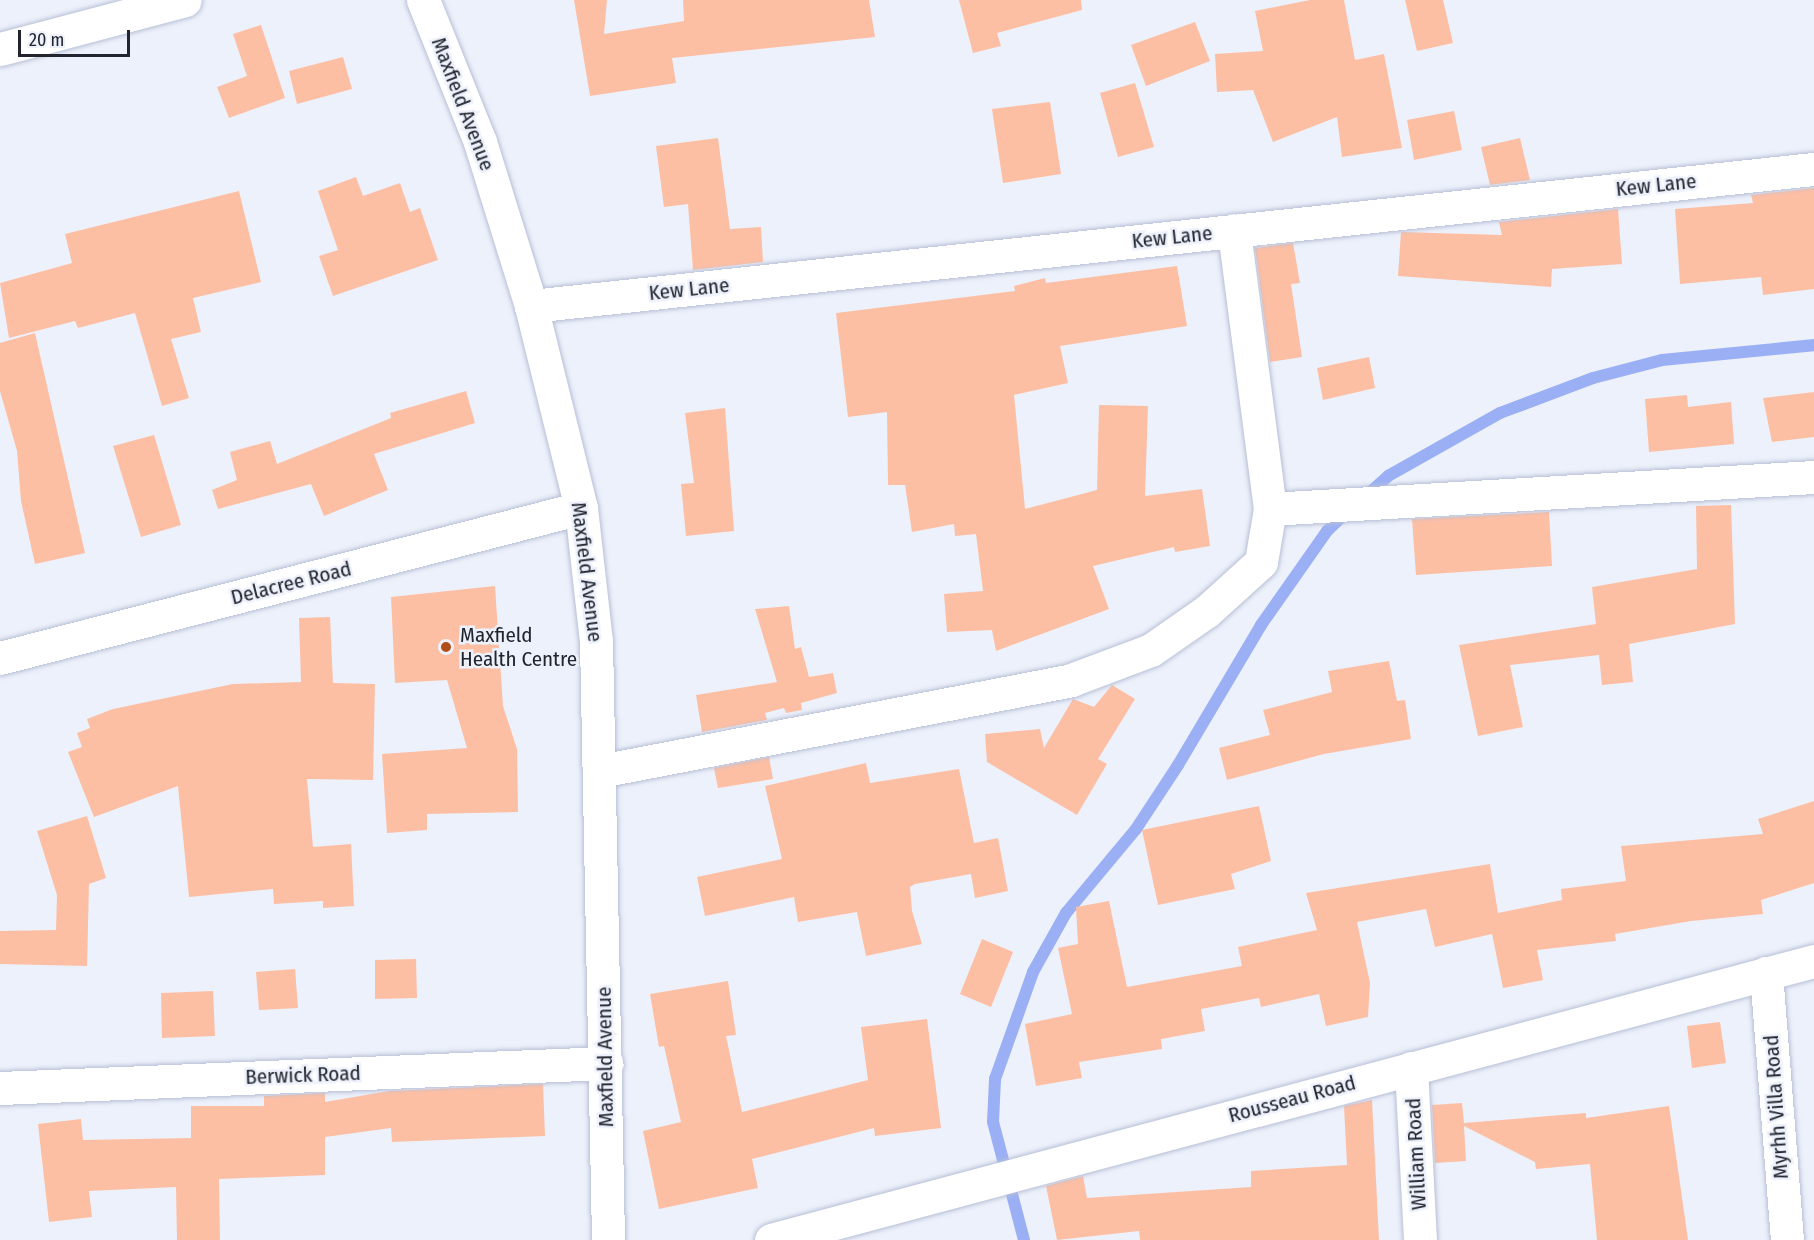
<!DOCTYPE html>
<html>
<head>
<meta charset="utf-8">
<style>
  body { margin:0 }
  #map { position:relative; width:1814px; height:1240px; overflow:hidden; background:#edf1fb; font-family:"Fira Sans Condensed",sans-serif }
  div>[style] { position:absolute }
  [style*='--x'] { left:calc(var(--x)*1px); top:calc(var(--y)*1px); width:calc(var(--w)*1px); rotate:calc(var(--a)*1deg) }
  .stream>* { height:12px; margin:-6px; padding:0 6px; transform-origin:6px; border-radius:6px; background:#9bb0f4 }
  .building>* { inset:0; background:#fdbfa4 }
  .roads { filter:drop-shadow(0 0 2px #b7bfd6) drop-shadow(0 0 2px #b7bfd6) }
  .minor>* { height:33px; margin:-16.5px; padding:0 16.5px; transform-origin:16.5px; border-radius:16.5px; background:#fff }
  .tertiary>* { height:33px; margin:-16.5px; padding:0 16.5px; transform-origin:16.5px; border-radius:16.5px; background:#fff }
  .secondary>* { height:33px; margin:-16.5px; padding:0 16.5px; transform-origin:16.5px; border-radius:16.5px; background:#fff }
  .dots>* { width:16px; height:16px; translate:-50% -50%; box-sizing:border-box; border:3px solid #edf1fb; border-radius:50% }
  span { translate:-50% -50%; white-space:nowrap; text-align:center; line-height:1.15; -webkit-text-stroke:5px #edf1fb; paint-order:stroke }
  .street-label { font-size:21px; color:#22252e }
  .poi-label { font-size:21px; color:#22252e }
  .left { translate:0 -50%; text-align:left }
  .scale { position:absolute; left:18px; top:30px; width:112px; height:27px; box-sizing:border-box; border:3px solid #22252e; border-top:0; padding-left:8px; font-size:18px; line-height:21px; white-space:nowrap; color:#22252e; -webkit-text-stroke:4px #edf1fb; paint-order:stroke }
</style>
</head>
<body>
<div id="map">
  <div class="stream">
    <i style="--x:1366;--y:496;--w:30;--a:-42"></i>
    <i style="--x:1388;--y:476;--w:129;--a:-29.4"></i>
    <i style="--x:1500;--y:413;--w:99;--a:-20.6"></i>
    <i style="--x:1593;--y:378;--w:71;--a:-14.6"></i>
    <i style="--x:1662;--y:360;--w:153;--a:-5.6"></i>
    <i style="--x:1024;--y:1240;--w:122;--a:-104.7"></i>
    <i style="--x:993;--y:1122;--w:43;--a:-87.3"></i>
    <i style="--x:995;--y:1079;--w:114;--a:-70.4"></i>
    <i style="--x:1033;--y:972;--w:68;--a:-60.8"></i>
    <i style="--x:1066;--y:913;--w:109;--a:-50.2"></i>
    <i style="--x:1136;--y:829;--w:77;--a:-56.7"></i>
    <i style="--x:1178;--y:765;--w:163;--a:-59.3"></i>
    <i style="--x:1261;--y:625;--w:115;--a:-54.9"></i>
    <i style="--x:1327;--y:531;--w:29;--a:-44"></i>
  </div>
  <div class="building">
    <i style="clip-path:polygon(574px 0,607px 0,604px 34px,684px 21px,683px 0,869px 0,875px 37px,672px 58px,676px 83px,590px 96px)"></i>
    <i style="clip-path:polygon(959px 0,1081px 0,1082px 10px,997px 33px,1001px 46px,973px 53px)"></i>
    <i style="clip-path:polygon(1310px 0,1344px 0,1355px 60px,1384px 54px,1402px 148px,1342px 157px,1337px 117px,1273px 142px,1253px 90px,1217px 92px,1215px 54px,1263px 51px,1255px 11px)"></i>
    <i style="clip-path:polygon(1405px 0,1443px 0,1453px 43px,1417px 51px)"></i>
    <i style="clip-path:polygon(1195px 22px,1210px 61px,1146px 86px,1131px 45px)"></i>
    <i style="clip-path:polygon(261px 25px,285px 98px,229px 118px,217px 87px,247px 76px,233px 34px)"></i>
    <i style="clip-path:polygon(343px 57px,352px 89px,297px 104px,289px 71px)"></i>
    <i style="clip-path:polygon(1135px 83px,1154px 147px,1118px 157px,1100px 93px)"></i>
    <i style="clip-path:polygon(1050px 102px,1061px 174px,1003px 183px,992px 109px)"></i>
    <i style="clip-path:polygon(1454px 111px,1462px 150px,1414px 160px,1407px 120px)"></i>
    <i style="clip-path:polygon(718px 138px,730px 229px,761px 227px,763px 262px,693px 270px,688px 204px,664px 207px,656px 146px)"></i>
    <i style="clip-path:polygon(1520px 138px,1530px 180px,1490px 185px,1481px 147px)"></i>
    <i style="clip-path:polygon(356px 177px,363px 196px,400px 183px,410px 212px,420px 208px,438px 260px,333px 296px,319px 256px,338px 250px,318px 191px)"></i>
    <i style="clip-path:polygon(1814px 188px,1814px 289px,1763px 295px,1761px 277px,1680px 284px,1675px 209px,1753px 203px,1751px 195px)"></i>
    <i style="clip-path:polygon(239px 191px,261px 282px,193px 298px,201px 332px,171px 339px,189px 398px,162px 406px,135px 313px,78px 328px,75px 321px,9px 338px,0 283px,72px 263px,65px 234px)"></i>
    <i style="clip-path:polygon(1618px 209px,1622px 264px,1552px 269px,1551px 287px,1398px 276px,1401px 232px,1502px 235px,1499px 222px)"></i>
    <i style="clip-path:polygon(1293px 243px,1300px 283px,1291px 284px,1302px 357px,1270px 362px,1255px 248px)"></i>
    <i style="clip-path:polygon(1177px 266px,1187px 326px,1060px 346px,1068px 383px,1014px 395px,1025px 509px,1097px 490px,1099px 405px,1148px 406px,1145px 496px,1202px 489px,1210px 546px,1175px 552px,1174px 547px,1093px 566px,1109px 609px,996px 651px,992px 630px,947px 632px,944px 594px,983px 591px,976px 534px,955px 536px,954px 524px,912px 532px,905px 485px,888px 485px,887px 412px,848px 417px,836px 313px,1015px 291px,1014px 286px,1045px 278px,1046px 283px)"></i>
    <i style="clip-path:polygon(35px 333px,85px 553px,35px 564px,21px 501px,17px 451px,0 391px,0 343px)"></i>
    <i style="clip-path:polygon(1369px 357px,1375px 388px,1323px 400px,1317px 368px)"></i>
    <i style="clip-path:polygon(466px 391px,475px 423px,374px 454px,388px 490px,324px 516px,311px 484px,218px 509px,212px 490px,237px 480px,230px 452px,270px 441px,277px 464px,391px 418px,390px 413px)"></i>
    <i style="clip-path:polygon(1814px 392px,1814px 437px,1772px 442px,1763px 398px)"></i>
    <i style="clip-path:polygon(1687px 395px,1688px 407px,1731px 402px,1734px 444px,1649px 452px,1645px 399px)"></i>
    <i style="clip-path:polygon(725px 408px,734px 531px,686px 536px,681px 484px,694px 483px,685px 413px)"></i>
    <i style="clip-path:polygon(154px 435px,181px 525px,141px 537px,113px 446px)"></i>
    <i style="clip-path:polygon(1731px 505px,1735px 624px,1629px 644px,1633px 682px,1602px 685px,1599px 655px,1510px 665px,1523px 727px,1478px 736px,1459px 645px,1596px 624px,1592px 587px,1697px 569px,1696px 506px)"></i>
    <i style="clip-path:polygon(1549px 512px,1552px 566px,1416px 575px,1412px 519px)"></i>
    <i style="clip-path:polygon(495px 586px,503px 706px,517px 749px,518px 812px,427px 814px,427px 830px,387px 833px,382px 754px,467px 748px,447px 680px,395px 683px,391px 597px)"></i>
    <i style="clip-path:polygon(789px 606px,795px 649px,801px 647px,809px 677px,833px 673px,837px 693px,801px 703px,802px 710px,786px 713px,784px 708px,765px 713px,767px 720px,702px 732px,696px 695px,777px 682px,755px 609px)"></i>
    <i style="clip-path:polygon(330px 617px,333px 683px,375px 684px,373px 780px,307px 779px,313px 847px,351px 844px,354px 906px,323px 908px,323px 901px,274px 904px,273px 889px,189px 897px,178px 786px,94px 817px,68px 752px,82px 747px,77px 733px,90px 728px,87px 719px,113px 709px,233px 684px,301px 682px,299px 618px)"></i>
    <i style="clip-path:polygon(1389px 661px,1397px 701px,1405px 700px,1411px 739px,1324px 754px,1227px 780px,1219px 748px,1270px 735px,1263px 710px,1332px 692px,1328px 671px)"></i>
    <i style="clip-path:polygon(1112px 685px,1135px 699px,1098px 759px,1107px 764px,1077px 815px,987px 762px,985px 734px,1040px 729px,1044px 748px,1073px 699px,1094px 707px)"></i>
    <i style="clip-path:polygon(769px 757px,773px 779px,718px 788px,714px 768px)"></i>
    <i style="clip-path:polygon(866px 763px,870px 783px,959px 769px,974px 843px,998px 838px,1008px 891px,975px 898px,971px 874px,915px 884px,910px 887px,912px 911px,922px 944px,866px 956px,857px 912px,798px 922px,794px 897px,705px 916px,697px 877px,782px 859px,765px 786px)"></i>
    <i style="clip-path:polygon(1814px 801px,1814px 883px,1761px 900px,1763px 914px,1691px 921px,1615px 934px,1616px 941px,1537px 950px,1543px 980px,1503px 988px,1492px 934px,1435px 947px,1426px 909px,1357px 922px,1370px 983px,1368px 1017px,1326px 1026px,1319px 994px,1261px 1007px,1259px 998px,1201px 1009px,1205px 1031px,1161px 1039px,1162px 1049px,1079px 1062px,1082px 1078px,1036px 1086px,1025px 1024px,1072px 1014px,1058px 948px,1078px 944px,1076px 907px,1109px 901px,1127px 987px,1242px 966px,1238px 947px,1317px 930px,1306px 893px,1490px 864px,1498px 913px,1562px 900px,1561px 889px,1626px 881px,1621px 846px,1763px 834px,1758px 819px)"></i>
    <i style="clip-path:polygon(1259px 806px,1271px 861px,1231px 874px,1235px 889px,1158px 905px,1142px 830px)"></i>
    <i style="clip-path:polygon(87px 816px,106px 878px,89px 884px,87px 966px,0 964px,0 931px,56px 930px,57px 895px,37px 831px)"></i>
    <i style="clip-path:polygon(982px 939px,1013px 952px,991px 1007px,960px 994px)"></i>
    <i style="clip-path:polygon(416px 959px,417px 998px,375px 999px,375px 960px)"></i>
    <i style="clip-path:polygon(295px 969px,298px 1008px,259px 1010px,256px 972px)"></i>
    <i style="clip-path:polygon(728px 981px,736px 1035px,726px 1036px,742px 1112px,868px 1080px,861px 1027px,927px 1019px,941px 1128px,875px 1136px,874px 1128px,752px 1159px,758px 1188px,659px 1209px,643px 1131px,681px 1122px,664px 1046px,659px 1047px,650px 994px)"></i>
    <i style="clip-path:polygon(213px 991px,215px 1036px,162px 1038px,161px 993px)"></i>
    <i style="clip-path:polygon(1720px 1022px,1726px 1063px,1692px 1068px,1687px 1026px)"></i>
    <i style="clip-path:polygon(543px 1084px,545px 1136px,392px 1142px,391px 1128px,325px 1137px,325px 1175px,219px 1179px,220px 1240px,177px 1240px,176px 1187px,89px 1191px,92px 1217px,49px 1222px,38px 1124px,81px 1119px,83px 1140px,191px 1138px,191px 1106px,264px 1106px,264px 1096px,325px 1093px,325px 1102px,389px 1091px)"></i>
    <i style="clip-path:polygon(1372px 1100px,1379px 1240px,1140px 1240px,1139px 1231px,1057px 1240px,1046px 1186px,1083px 1176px,1087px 1198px,1251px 1187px,1251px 1171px,1347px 1165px,1344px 1106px)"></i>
    <i style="clip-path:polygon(1462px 1103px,1464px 1123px,1586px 1113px,1586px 1118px,1669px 1106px,1688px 1240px,1597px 1240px,1590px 1164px,1536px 1169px,1535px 1162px,1464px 1126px,1466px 1161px,1435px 1163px,1432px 1105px)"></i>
  </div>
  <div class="roads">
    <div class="minor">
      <i style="--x:0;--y:49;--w:191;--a:-14.8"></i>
      <i style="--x:531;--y:306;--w:1290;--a:-6.1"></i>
      <i style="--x:1270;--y:509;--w:545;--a:-3.37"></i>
      <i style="--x:0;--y:658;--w:600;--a:-14.48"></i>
      <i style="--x:600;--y:771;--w:480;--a:-10.9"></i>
      <i style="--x:1071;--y:680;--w:85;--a:-20.6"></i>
      <i style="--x:1151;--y:650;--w:68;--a:-34.9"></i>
      <i style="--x:1207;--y:611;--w:73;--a:-42.2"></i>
      <i style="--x:1261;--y:562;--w:54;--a:-80.4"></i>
      <i style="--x:1270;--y:509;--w:281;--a:-97.4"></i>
      <i style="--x:1766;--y:973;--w:268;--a:85.5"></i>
      <i style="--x:1411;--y:1068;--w:172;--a:87"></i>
      <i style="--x:0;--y:1088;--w:607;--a:-2.36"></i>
    </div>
    <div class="tertiary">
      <i style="--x:771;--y:1240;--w:1080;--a:-14.98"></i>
    </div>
    <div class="secondary">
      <i style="--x:423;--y:0;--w:153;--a:68.1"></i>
      <i style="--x:480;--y:142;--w:172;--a:72.7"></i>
      <i style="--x:531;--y:306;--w:208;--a:76.1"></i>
      <i style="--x:581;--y:508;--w:134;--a:83.6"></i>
      <i style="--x:596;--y:641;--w:599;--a:88.85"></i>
    </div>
  </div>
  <div class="dots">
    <i style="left:446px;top:647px;background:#b14e17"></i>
  </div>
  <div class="street-label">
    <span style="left:463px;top:104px;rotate:69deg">Maxfield Avenue</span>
    <span style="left:1656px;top:185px;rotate:-6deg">Kew Lane</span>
    <span style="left:1172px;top:237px;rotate:-6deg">Kew Lane</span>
    <span style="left:689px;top:289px;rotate:-6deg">Kew Lane</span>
    <span style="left:587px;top:572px;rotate:83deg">Maxfield Avenue</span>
    <span style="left:291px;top:583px;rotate:-14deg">Delacree Road</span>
    <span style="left:605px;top:1057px;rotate:-91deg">Maxfield Avenue</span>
    <span style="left:303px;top:1075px;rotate:-2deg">Berwick Road</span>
    <span style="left:1292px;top:1099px;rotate:-15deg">Rousseau Road</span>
    <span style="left:1776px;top:1107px;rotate:-94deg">Myrhh Villa Road</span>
    <span style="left:1416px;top:1154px;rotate:-93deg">William Road</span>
  </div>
  <div class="poi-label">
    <span class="left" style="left:460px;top:647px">Maxfield<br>Health Centre</span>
  </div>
  <div class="scale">20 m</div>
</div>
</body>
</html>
